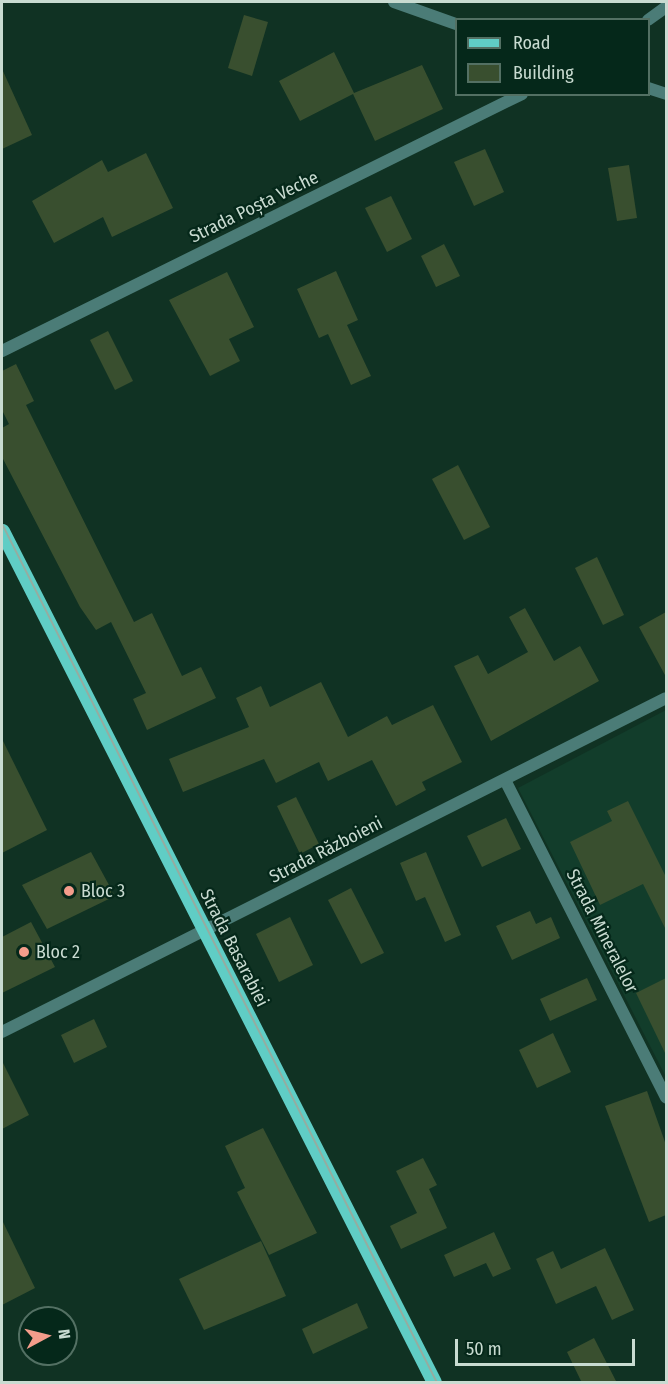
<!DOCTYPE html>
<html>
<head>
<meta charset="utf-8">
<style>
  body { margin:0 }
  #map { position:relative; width:668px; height:1384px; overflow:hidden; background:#103223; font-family:"Fira Sans Condensed",sans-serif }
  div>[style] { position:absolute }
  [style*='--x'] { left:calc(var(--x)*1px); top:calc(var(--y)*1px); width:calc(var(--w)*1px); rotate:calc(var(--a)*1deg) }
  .built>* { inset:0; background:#123d2b }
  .building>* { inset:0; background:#394f2f }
  .minor>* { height:12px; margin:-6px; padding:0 6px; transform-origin:6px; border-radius:6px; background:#4b7c77 }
  .tertiary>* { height:12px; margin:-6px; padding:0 6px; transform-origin:6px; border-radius:6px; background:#4b7c77 }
  .primary>* { height:15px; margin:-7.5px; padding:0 7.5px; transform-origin:7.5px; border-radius:7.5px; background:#60cdc5 }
  .tram>* { height:1.5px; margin:-0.75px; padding:0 0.75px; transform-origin:0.75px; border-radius:0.75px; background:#95aca0 }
  .dots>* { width:16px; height:16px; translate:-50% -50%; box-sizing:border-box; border:3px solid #05281a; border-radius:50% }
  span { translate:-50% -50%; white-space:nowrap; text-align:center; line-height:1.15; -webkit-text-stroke:4.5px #05281a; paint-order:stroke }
  .street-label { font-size:18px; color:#c9dbd1 }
  .poi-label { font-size:18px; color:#c9dbd1 }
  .left { translate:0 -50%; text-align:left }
  .frame { position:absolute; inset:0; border:3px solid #c9dbd1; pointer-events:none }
  .legend { position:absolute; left:455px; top:18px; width:195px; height:78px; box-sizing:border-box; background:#05281a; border:2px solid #537063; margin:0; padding:8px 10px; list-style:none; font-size:18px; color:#c9dbd1 }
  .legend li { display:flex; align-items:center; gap:12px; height:30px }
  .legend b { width:30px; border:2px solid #537063 }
  .north { position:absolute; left:18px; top:1306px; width:60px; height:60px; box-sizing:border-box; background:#05281a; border:2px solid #537063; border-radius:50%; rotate:83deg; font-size:16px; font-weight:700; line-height:24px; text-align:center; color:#c9dbd1 }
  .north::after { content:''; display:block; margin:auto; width:21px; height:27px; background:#f49d8b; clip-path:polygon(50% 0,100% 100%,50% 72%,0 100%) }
  .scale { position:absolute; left:455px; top:1339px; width:180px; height:27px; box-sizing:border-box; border:3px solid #c9dbd1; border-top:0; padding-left:8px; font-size:18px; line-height:21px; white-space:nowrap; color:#c9dbd1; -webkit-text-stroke:4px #05281a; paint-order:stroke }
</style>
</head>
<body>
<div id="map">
  <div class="built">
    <i style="clip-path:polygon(666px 710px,666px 1077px,518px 788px)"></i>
  </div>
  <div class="building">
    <i style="clip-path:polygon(244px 15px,268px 22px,252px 76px,228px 68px)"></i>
    <i style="clip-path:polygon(334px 52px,354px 93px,422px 65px,443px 109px,375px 141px,353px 94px,300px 121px,279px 81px)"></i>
    <i style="clip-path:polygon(2px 69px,32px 135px,2px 149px)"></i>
    <i style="clip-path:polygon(485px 149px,504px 192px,474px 206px,454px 162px)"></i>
    <i style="clip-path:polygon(146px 153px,173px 208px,112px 237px,103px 217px,54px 243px,32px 201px,102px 160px,108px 172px)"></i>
    <i style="clip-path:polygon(629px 165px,637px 218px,617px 221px,608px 168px)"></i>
    <i style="clip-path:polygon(391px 196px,412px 239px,387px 252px,365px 208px)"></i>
    <i style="clip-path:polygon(444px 244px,460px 276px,436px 287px,421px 256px)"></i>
    <i style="clip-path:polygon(336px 271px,358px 320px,347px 325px,371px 376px,351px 385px,328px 334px,319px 338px,297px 289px)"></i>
    <i style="clip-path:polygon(227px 272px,254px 327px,229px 339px,240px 361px,210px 376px,169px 300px)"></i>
    <i style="clip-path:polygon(108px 331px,133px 381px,115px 390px,90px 340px)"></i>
    <i style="clip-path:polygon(16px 364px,34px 401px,26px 405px,134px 622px,152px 613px,182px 676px,201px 667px,216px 698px,147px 730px,133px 699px,146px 693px,111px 622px,96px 630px,80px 607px,2px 457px,2px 428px,9px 424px,2px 410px,2px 371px)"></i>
    <i style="clip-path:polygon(458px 465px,490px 527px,464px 540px,432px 479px)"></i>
    <i style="clip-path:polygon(597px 557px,624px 615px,603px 625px,575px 568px)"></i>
    <i style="clip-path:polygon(525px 608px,554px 661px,580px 646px,599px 681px,491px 741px,454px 666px,478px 655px,488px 674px,528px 652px,509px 617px)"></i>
    <i style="clip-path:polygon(666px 612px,666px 677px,639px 627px)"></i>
    <i style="clip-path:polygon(321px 682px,348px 737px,387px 716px,392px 725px,433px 705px,462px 762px,422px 782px,426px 790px,396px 806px,372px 760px,328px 781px,319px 762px,276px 783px,264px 759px,183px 792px,169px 759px,249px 727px,236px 698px,261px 686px,270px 707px)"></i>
    <i style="clip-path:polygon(2px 739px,47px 830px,2px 853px)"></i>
    <i style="clip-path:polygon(296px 797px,319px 844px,300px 854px,277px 806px)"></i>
    <i style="clip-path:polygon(628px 801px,666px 877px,666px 930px,643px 884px,600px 905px,570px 842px,612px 821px,607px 811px)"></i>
    <i style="clip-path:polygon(506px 818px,521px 849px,482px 867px,467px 836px)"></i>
    <i style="clip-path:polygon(91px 852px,115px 896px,47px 929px,22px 885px)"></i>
    <i style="clip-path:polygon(426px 852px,461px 935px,445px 942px,425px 897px,416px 901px,400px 863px)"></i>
    <i style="clip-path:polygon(351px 888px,384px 953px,361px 964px,328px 900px)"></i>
    <i style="clip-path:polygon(530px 911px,536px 924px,551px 917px,560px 938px,512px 960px,496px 926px)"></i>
    <i style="clip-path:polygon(290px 917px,313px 965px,279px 982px,256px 934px)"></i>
    <i style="clip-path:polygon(31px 922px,55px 967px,2px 993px,2px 937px)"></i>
    <i style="clip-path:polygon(587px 978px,597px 1000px,550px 1021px,540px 999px)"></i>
    <i style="clip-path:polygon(666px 978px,666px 1055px,636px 993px)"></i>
    <i style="clip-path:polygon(94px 1019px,107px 1047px,74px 1063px,61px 1035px)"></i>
    <i style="clip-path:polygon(553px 1033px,571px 1072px,537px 1088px,519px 1050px)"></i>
    <i style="clip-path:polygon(2px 1061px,29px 1115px,2px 1129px)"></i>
    <i style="clip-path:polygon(647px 1091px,666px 1145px,666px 1215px,649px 1222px,605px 1106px)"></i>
    <i style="clip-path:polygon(263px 1128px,317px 1233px,269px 1255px,237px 1192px,245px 1188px,225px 1146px)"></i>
    <i style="clip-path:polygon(423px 1158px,437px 1185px,429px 1189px,447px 1228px,401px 1249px,390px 1226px,417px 1213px,396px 1171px)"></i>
    <i style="clip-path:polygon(2px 1220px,35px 1288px,2px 1305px)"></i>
    <i style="clip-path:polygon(494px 1232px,511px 1269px,493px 1277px,486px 1263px,454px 1277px,444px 1255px)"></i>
    <i style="clip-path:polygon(261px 1241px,286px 1296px,204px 1330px,179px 1279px)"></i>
    <i style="clip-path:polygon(605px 1248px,634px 1310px,612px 1320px,596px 1286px,556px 1304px,536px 1259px,553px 1251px,561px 1269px)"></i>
    <i style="clip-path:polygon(357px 1303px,368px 1328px,313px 1354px,302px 1329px)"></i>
    <i style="clip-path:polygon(594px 1338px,617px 1383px,582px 1383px,567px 1352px)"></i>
  </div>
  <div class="minor">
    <i style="--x:505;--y:780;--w:356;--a:63.1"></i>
    <i style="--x:2;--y:1032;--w:743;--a:-26.7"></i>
  </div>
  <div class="tertiary">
    <i style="--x:394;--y:2;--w:66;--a:19.5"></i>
    <i style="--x:648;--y:20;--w:22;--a:-36"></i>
    <i style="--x:648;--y:88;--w:19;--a:18"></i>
    <i style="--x:2;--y:351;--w:580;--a:-26.3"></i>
  </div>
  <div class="primary">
    <i style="--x:2;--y:531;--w:954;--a:63.09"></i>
  </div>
  <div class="tram">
    <i style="--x:2;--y:523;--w:963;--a:63.14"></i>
  </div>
  <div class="dots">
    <i style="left:69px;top:891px;background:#f49d8b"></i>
    <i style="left:24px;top:952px;background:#f49d8b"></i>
  </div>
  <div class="street-label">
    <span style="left:254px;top:207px;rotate:-26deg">Strada Poșta Veche</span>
    <span style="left:326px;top:850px;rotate:-27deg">Strada Războieni</span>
    <span style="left:602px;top:931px;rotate:63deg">Strada Mineralelor</span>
    <span style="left:234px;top:948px;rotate:63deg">Strada Basarabiei</span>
  </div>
  <div class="poi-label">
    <span class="left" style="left:81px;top:891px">Bloc 3</span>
    <span class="left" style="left:36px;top:952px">Bloc 2</span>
  </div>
  <div class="frame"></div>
  <ul class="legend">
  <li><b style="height:8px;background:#60cdc5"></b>Road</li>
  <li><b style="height:16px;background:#394f2f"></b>Building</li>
  </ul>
  <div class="north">N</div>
  <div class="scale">50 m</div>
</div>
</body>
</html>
